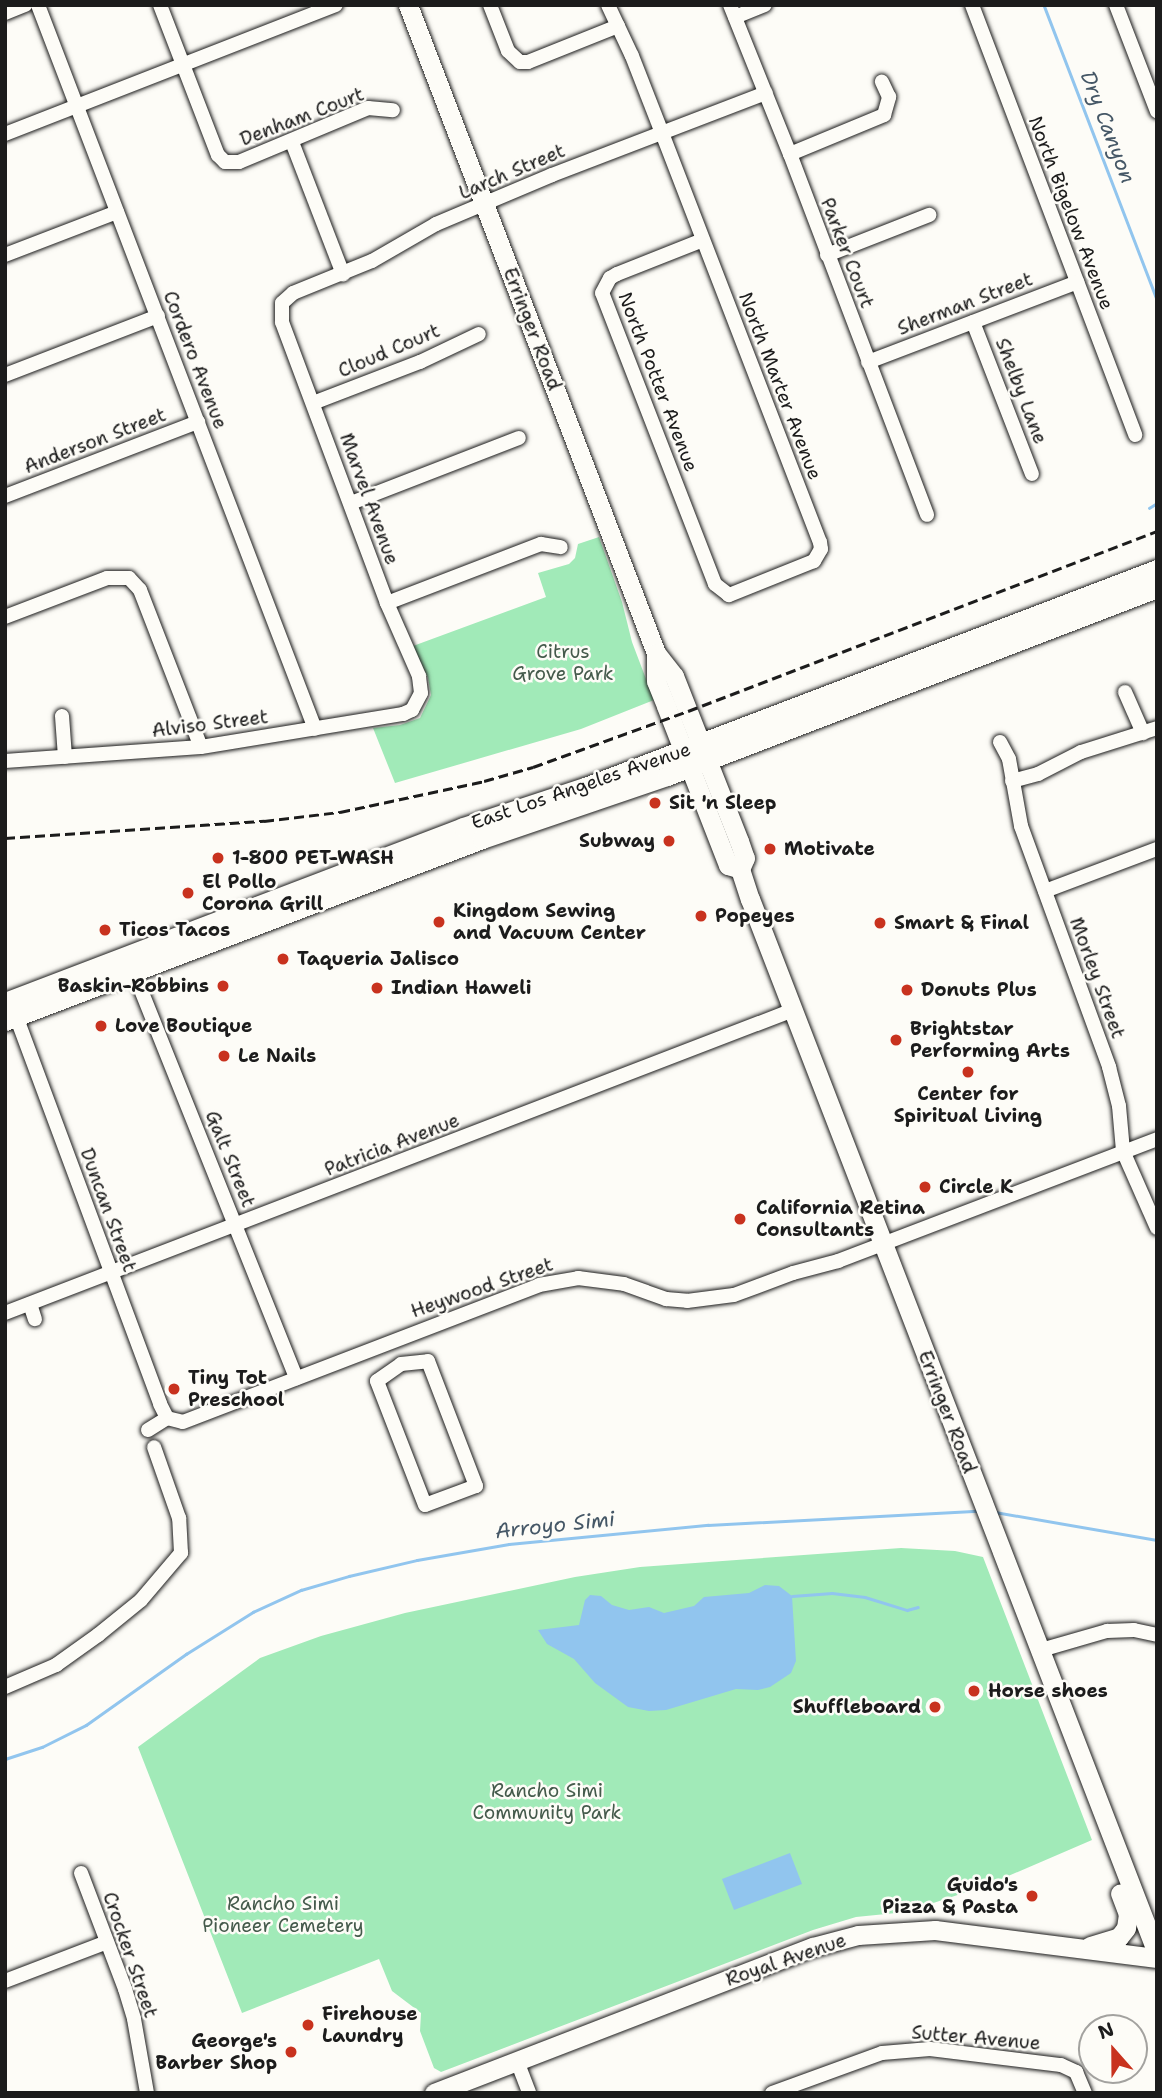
<!DOCTYPE html>
<html>
<head>
<meta charset="utf-8">
<style>
  body { margin:0 }
  #map { position:relative; width:1162px; height:2098px; overflow:hidden; background:#fdfcf7; font-family:"Shantell Sans",sans-serif }
  div>[style] { position:absolute }
  [style*='--x'] { left:calc(var(--x)*1px); top:calc(var(--y)*1px); width:calc(var(--w)*1px); rotate:calc(var(--a)*1deg) }
  .green>* { inset:0; background:#a1eab8 }
  .water>* { inset:0; background:#91c5ee }
  .stream>* { height:2.5px; margin:-1.25px; padding:0 1.25px; transform-origin:1.25px; border-radius:1.25px; background:#91c5ee }
  .roads { filter:drop-shadow(0 0 2px #1c1c1c) drop-shadow(0 0 2px #1c1c1c) }
  .minor>* { height:14px; margin:-7px; padding:0 7px; transform-origin:7px; border-radius:7px; background:#fdfcf7 }
  .major>* { height:19px; margin:-9.5px; padding:0 9.5px; transform-origin:9.5px; border-radius:9.5px; background:#fdfcf7 }
  .rail>* { height:2.5px; margin-top:-1.25px; transform-origin:0; background:repeating-linear-gradient(90deg,#1c1c1c 0 10px,transparent 0 15px) }
  .dots>* { width:19px; height:19px; translate:-50% -50%; box-sizing:border-box; border:4px solid #fdfcf7; border-radius:50% }
  span { translate:-50% -50%; white-space:nowrap; text-align:center; line-height:1.15; -webkit-text-stroke:5px #fdfcf7; paint-order:stroke }
  .street-label { font-size:19px; color:#1c1c1c }
  .park-label { font-size:19px; color:#445a4b }
  .poi-label { font-size:19px; color:#1c1c1c; font-weight:700 }
  .left { translate:0 -50%; text-align:left }
  .right { translate:-100% -50%; text-align:right }
  .water-label { font-size:21px; color:#455766; font-style:italic }
  .frame { position:absolute; inset:0; border:7px solid #1c1c1c; pointer-events:none }
  .north { position:absolute; left:1078px; top:2014px; width:70px; height:70px; box-sizing:border-box; background:#fdfcf7; border:2px solid #a3a29f; border-radius:50%; rotate:339deg; font-size:19px; font-weight:700; line-height:28px; text-align:center; color:#1c1c1c }
  .north::after { content:''; display:block; margin:auto; width:24px; height:32px; background:#c8321e; clip-path:polygon(50% 0,100% 100%,50% 72%,0 100%) }
</style>
</head>
<body>
<div id="map">
  <div class="green">
    <i style="clip-path:polygon(599px 537px,622px 602px,632px 642px,654px 700px,581px 729px,395px 783px,373px 728px,400px 725px,420px 718px,431px 695px,428px 678px,413px 646px,546px 597px,538px 573px,569px 564px,575px 558px,578px 544px)"></i>
    <i style="clip-path:polygon(901px 1548px,955px 1551px,983px 1557px,1092px 1840px,985px 1886px,906px 1912px,856px 1917px,813px 1930px,441px 2072px,434px 2068px,420px 2031px,421px 2013px,392px 1991px,379px 1959px,242px 2013px,138px 1747px,260px 1658px,321px 1636px,405px 1613px,575px 1577px,640px 1567px)"></i>
  </div>
  <div class="water">
    <i style="clip-path:polygon(765px 1585px,779px 1586px,792px 1596px,796px 1661px,791px 1673px,770px 1687px,758px 1690px,736px 1689px,666px 1710px,649px 1711px,628px 1707px,595px 1683px,574px 1659px,547px 1644px,538px 1630px,579px 1625px,585px 1600px,590px 1595px,601px 1596px,612px 1605px,629px 1610px,649px 1607px,664px 1613px,694px 1606px,704px 1597px,749px 1593px)"></i>
    <i style="clip-path:polygon(790px 1853px,802px 1884px,734px 1910px,722px 1879px)"></i>
  </div>
  <div class="stream">
    <i style="--x:1044;--y:5;--w:315;--a:69"></i>
    <i style="--x:1149;--y:508;--w:9;--a:-32"></i>
    <i style="--x:995;--y:1512;--w:164;--a:9.8"></i>
    <i style="--x:792;--y:1596;--w:40;--a:-4.3"></i>
    <i style="--x:832;--y:1593;--w:33;--a:7"></i>
    <i style="--x:865;--y:1597;--w:44;--a:17.2"></i>
    <i style="--x:907;--y:1610;--w:11;--a:-15"></i>
    <i style="--x:5;--y:1759;--w:39;--a:-18"></i>
    <i style="--x:42;--y:1747;--w:49;--a:-26.6"></i>
    <i style="--x:86;--y:1725;--w:123;--a:-35.4"></i>
    <i style="--x:186;--y:1654;--w:79;--a:-32.1"></i>
    <i style="--x:253;--y:1612;--w:53;--a:-24.6"></i>
    <i style="--x:301;--y:1590;--w:50;--a:-16.3"></i>
    <i style="--x:349;--y:1576;--w:70;--a:-13.2"></i>
    <i style="--x:417;--y:1560;--w:93;--a:-9.9"></i>
    <i style="--x:509;--y:1544;--w:200;--a:-5.5"></i>
    <i style="--x:708;--y:1525;--w:270;--a:-3"></i>
  </div>
  <div class="roads">
    <div class="minor">
      <i style="--x:38;--y:5;--w:775;--a:69.06"></i>
      <i style="--x:160;--y:5;--w:161;--a:68.9"></i>
      <i style="--x:218;--y:155;--w:10;--a:45"></i>
      <i style="--x:225;--y:162;--w:14;--a:0"></i>
      <i style="--x:239;--y:162;--w:140;--a:-22.7"></i>
      <i style="--x:368;--y:108;--w:25;--a:5"></i>
      <i style="--x:490;--y:5;--w:49;--a:68.6"></i>
      <i style="--x:508;--y:51;--w:16;--a:43"></i>
      <i style="--x:520;--y:62;--w:8;--a:0"></i>
      <i style="--x:528;--y:62;--w:97;--a:-21.8"></i>
      <i style="--x:608;--y:5;--w:56;--a:64.8"></i>
      <i style="--x:632;--y:56;--w:83;--a:68.7"></i>
      <i style="--x:662;--y:133;--w:438;--a:68.9"></i>
      <i style="--x:820;--y:542;--w:7;--a:82"></i>
      <i style="--x:821;--y:549;--w:14;--a:120"></i>
      <i style="--x:814;--y:561;--w:92;--a:158.2"></i>
      <i style="--x:729;--y:595;--w:18;--a:-142"></i>
      <i style="--x:715;--y:584;--w:312;--a:-111.2"></i>
      <i style="--x:602;--y:293;--w:17;--a:-62"></i>
      <i style="--x:610;--y:278;--w:8;--a:-30"></i>
      <i style="--x:617;--y:274;--w:92;--a:-21.6"></i>
      <i style="--x:730;--y:5;--w:161;--a:68.1"></i>
      <i style="--x:790;--y:154;--w:386;--a:69.2"></i>
      <i style="--x:972;--y:5;--w:460;--a:69.2"></i>
      <i style="--x:1116;--y:5;--w:114;--a:68.9"></i>
      <i style="--x:5;--y:13;--w:22;--a:-22"></i>
      <i style="--x:735;--y:17;--w:32;--a:-22"></i>
      <i style="--x:5;--y:134;--w:355;--a:-21.3"></i>
      <i style="--x:292;--y:142;--w:142;--a:68.9"></i>
      <i style="--x:790;--y:154;--w:102;--a:-22.5"></i>
      <i style="--x:884;--y:115;--w:19;--a:-74"></i>
      <i style="--x:889;--y:97;--w:17;--a:-115"></i>
      <i style="--x:5;--y:255;--w:120;--a:-21"></i>
      <i style="--x:827;--y:255;--w:110;--a:-21.4"></i>
      <i style="--x:973;--y:322;--w:163;--a:68.8"></i>
      <i style="--x:868;--y:362;--w:224;--a:-20.9"></i>
      <i style="--x:5;--y:375;--w:164;--a:-21.1"></i>
      <i style="--x:313;--y:403;--w:115;--a:-21"></i>
      <i style="--x:420;--y:362;--w:65;--a:-25.4"></i>
      <i style="--x:5;--y:496;--w:207;--a:-21"></i>
      <i style="--x:351;--y:503;--w:180;--a:-21.2"></i>
      <i style="--x:387;--y:603;--w:165;--a:-21"></i>
      <i style="--x:541;--y:544;--w:20;--a:9"></i>
      <i style="--x:5;--y:617;--w:109;--a:-20.9"></i>
      <i style="--x:107;--y:578;--w:22;--a:0"></i>
      <i style="--x:129;--y:578;--w:16;--a:47"></i>
      <i style="--x:140;--y:590;--w:168;--a:68.8"></i>
      <i style="--x:1125;--y:692;--w:45;--a:66.3"></i>
      <i style="--x:62;--y:716;--w:41;--a:85.8"></i>
      <i style="--x:1000;--y:742;--w:19;--a:62"></i>
      <i style="--x:1009;--y:759;--w:68;--a:79.8"></i>
      <i style="--x:1021;--y:826;--w:257;--a:69.9"></i>
      <i style="--x:1109;--y:1067;--w:40;--a:75.6"></i>
      <i style="--x:1119;--y:1106;--w:45;--a:84.9"></i>
      <i style="--x:1123;--y:1151;--w:84;--a:66.2"></i>
      <i style="--x:5;--y:761;--w:196;--a:-4.1"></i>
      <i style="--x:201;--y:747;--w:205;--a:-9.3"></i>
      <i style="--x:403;--y:714;--w:10;--a:-24"></i>
      <i style="--x:412;--y:710;--w:19;--a:-62"></i>
      <i style="--x:421;--y:693;--w:17;--a:-97"></i>
      <i style="--x:419;--y:676;--w:80;--a:-113.7"></i>
      <i style="--x:387;--y:603;--w:300;--a:-110.5"></i>
      <i style="--x:282;--y:322;--w:19;--a:-90"></i>
      <i style="--x:282;--y:303;--w:15;--a:-42"></i>
      <i style="--x:293;--y:293;--w:85;--a:-22.1"></i>
      <i style="--x:372;--y:261;--w:74;--a:-30"></i>
      <i style="--x:436;--y:224;--w:126;--a:-22.9"></i>
      <i style="--x:552;--y:175;--w:229;--a:-21"></i>
      <i style="--x:1012;--y:781;--w:27;--a:-15"></i>
      <i style="--x:1038;--y:774;--w:48;--a:-27.1"></i>
      <i style="--x:1081;--y:752;--w:80;--a:-17.5"></i>
      <i style="--x:1045;--y:891;--w:120;--a:-20.6"></i>
      <i style="--x:131;--y:965;--w:445;--a:68.2"></i>
      <i style="--x:13;--y:1008;--w:422;--a:69.6"></i>
      <i style="--x:160;--y:1404;--w:16;--a:63"></i>
      <i style="--x:167;--y:1418;--w:16;--a:14"></i>
      <i style="--x:183;--y:1422;--w:381;--a:-21"></i>
      <i style="--x:539;--y:1285;--w:40;--a:-10"></i>
      <i style="--x:578;--y:1278;--w:46;--a:7.4"></i>
      <i style="--x:624;--y:1284;--w:45;--a:19.7"></i>
      <i style="--x:666;--y:1299;--w:21;--a:5"></i>
      <i style="--x:687;--y:1301;--w:47;--a:-7.3"></i>
      <i style="--x:734;--y:1295;--w:63;--a:-20.4"></i>
      <i style="--x:793;--y:1273;--w:47;--a:-14.9"></i>
      <i style="--x:838;--y:1261;--w:342;--a:-20.9"></i>
      <i style="--x:30;--y:1304;--w:16;--a:72"></i>
      <i style="--x:5;--y:1313;--w:844;--a:-21.03"></i>
      <i style="--x:428;--y:1361;--w:134;--a:69"></i>
      <i style="--x:476;--y:1486;--w:54;--a:159.6"></i>
      <i style="--x:425;--y:1505;--w:133;--a:-111.2"></i>
      <i style="--x:377;--y:1381;--w:29;--a:-35"></i>
      <i style="--x:401;--y:1364;--w:27;--a:-6"></i>
      <i style="--x:148;--y:1430;--w:22;--a:-32"></i>
      <i style="--x:1041;--y:1650;--w:69;--a:-16.1"></i>
      <i style="--x:1107;--y:1631;--w:27;--a:-2"></i>
      <i style="--x:1134;--y:1630;--w:24;--a:12"></i>
      <i style="--x:5;--y:1687;--w:56;--a:-23.3"></i>
      <i style="--x:56;--y:1665;--w:52;--a:-35.5"></i>
      <i style="--x:98;--y:1635;--w:55;--a:-39.1"></i>
      <i style="--x:141;--y:1600;--w:62;--a:-49.6"></i>
      <i style="--x:181;--y:1553;--w:35;--a:-93"></i>
      <i style="--x:179;--y:1518;--w:75;--a:-109.4"></i>
      <i style="--x:81;--y:1873;--w:124;--a:69.2"></i>
      <i style="--x:125;--y:1989;--w:31;--a:73"></i>
      <i style="--x:134;--y:2019;--w:75;--a:80"></i>
      <i style="--x:5;--y:1981;--w:109;--a:-20.9"></i>
      <i style="--x:517;--y:2061;--w:34;--a:69"></i>
      <i style="--x:772;--y:2093;--w:117;--a:-20"></i>
      <i style="--x:882;--y:2053;--w:48;--a:-4.8"></i>
      <i style="--x:930;--y:2049;--w:132;--a:7"></i>
      <i style="--x:1061;--y:2065;--w:17;--a:25"></i>
      <i style="--x:1076;--y:2072;--w:23;--a:67"></i>
    </div>
    <div class="major">
      <i style="--x:408;--y:5;--w:694;--a:69.06"></i>
      <i style="--x:656;--y:653;--w:29;--a:52"></i>
      <i style="--x:674;--y:676;--w:177;--a:68.5"></i>
      <i style="--x:739;--y:841;--w:18;--a:71"></i>
      <i style="--x:745;--y:858;--w:12;--a:114"></i>
      <i style="--x:740;--y:869;--w:32;--a:72"></i>
      <i style="--x:750;--y:899;--w:1130;--a:68.89"></i>
      <i style="--x:656;--y:653;--w:28;--a:90"></i>
      <i style="--x:656;--y:681;--w:27;--a:68"></i>
      <i style="--x:666;--y:706;--w:171;--a:68.7"></i>
      <i style="--x:728;--y:865;--w:13;--a:18"></i>
      <i style="--x:5;--y:1002;--w:490;--a:-20.9"></i>
      <i style="--x:463;--y:827;--w:128;--a:-18.2"></i>
      <i style="--x:585;--y:787;--w:612;--a:-20.86"></i>
      <i style="--x:5;--y:1021;--w:511;--a:-20.88"></i>
      <i style="--x:482;--y:839;--w:195;--a:-18.8"></i>
      <i style="--x:667;--y:776;--w:525;--a:-20.99"></i>
      <i style="--x:1090;--y:1946;--w:30;--a:-17"></i>
      <i style="--x:1119;--y:1937;--w:11;--a:-52"></i>
      <i style="--x:1126;--y:1928;--w:14;--a:-82"></i>
      <i style="--x:1128;--y:1914;--w:22;--a:-111"></i>
      <i style="--x:434;--y:2093;--w:406;--a:-21.1"></i>
      <i style="--x:813;--y:1947;--w:47;--a:-14.9"></i>
      <i style="--x:858;--y:1935;--w:77;--a:-3.7"></i>
      <i style="--x:935;--y:1930;--w:224;--a:7.2"></i>
    </div>
  </div>
  <div class="rail">
    <i style="--x:5;--y:838;--w:260;--a:-3.8"></i>
    <i style="--x:264;--y:821;--w:77;--a:-6.8"></i>
    <i style="--x:340;--y:812;--w:147;--a:-12.1"></i>
    <i style="--x:484;--y:781;--w:51;--a:-15.9"></i>
    <i style="--x:533;--y:767;--w:165;--a:-19.9"></i>
    <i style="--x:688;--y:711;--w:502;--a:-21"></i>
  </div>
  <div class="dots">
    <i style="left:655px;top:803px;background:#c8321e"></i>
    <i style="left:669px;top:841px;background:#c8321e"></i>
    <i style="left:770px;top:849px;background:#c8321e"></i>
    <i style="left:218px;top:858px;background:#c8321e"></i>
    <i style="left:188px;top:893px;background:#c8321e"></i>
    <i style="left:701px;top:916px;background:#c8321e"></i>
    <i style="left:439px;top:922px;background:#c8321e"></i>
    <i style="left:880px;top:923px;background:#c8321e"></i>
    <i style="left:105px;top:930px;background:#c8321e"></i>
    <i style="left:283px;top:959px;background:#c8321e"></i>
    <i style="left:223px;top:986px;background:#c8321e"></i>
    <i style="left:377px;top:988px;background:#c8321e"></i>
    <i style="left:907px;top:990px;background:#c8321e"></i>
    <i style="left:101px;top:1026px;background:#c8321e"></i>
    <i style="left:896px;top:1040px;background:#c8321e"></i>
    <i style="left:224px;top:1056px;background:#c8321e"></i>
    <i style="left:968px;top:1072px;background:#c8321e"></i>
    <i style="left:925px;top:1187px;background:#c8321e"></i>
    <i style="left:740px;top:1219px;background:#c8321e"></i>
    <i style="left:174px;top:1389px;background:#c8321e"></i>
    <i style="left:974px;top:1691px;background:#c8321e"></i>
    <i style="left:935px;top:1707px;background:#c8321e"></i>
    <i style="left:1032px;top:1896px;background:#c8321e"></i>
    <i style="left:308px;top:2025px;background:#c8321e"></i>
    <i style="left:291px;top:2052px;background:#c8321e"></i>
  </div>
  <div class="street-label">
    <span style="left:302px;top:117px;rotate:-21deg">Denham Court</span>
    <span style="left:512px;top:172px;rotate:-23deg">Larch Street</span>
    <span style="left:1071px;top:213px;rotate:69deg">North Bigelow Avenue</span>
    <span style="left:847px;top:253px;rotate:69deg">Parker Court</span>
    <span style="left:965px;top:304px;rotate:-21deg">Sherman Street</span>
    <span style="left:532px;top:329px;rotate:69deg">Erringer Road</span>
    <span style="left:389px;top:351px;rotate:-23deg">Cloud Court</span>
    <span style="left:195px;top:360px;rotate:69deg">Cordero Avenue</span>
    <span style="left:658px;top:382px;rotate:69deg">North Potter Avenue</span>
    <span style="left:780px;top:386px;rotate:69deg">North Marter Avenue</span>
    <span style="left:1021px;top:391px;rotate:69deg">Shelby Lane</span>
    <span style="left:95px;top:441px;rotate:-21deg">Anderson Street</span>
    <span style="left:369px;top:499px;rotate:70deg">Marvel Avenue</span>
    <span style="left:210px;top:724px;rotate:-7deg">Alviso Street</span>
    <span style="left:581px;top:786px;rotate:-19deg">East Los Angeles Avenue</span>
    <span style="left:1097px;top:978px;rotate:70deg">Morley Street</span>
    <span style="left:392px;top:1145px;rotate:-21deg">Patricia Avenue</span>
    <span style="left:230px;top:1159px;rotate:68deg">Galt Street</span>
    <span style="left:108px;top:1210px;rotate:70deg">Duncan Street</span>
    <span style="left:482px;top:1288px;rotate:-19deg">Heywood Street</span>
    <span style="left:947px;top:1412px;rotate:69deg">Erringer Road</span>
    <span style="left:130px;top:1955px;rotate:71deg">Crocker Street</span>
    <span style="left:786px;top:1960px;rotate:-19deg">Royal Avenue</span>
    <span style="left:976px;top:2038px;rotate:5deg">Sutter Avenue</span>
  </div>
  <div class="park-label">
    <span style="left:563px;top:663px">Citrus<br>Grove Park</span>
    <span style="left:547px;top:1802px">Rancho Simi<br>Community Park</span>
    <span style="left:283px;top:1915px">Rancho Simi<br>Pioneer Cemetery</span>
  </div>
  <div class="poi-label">
    <span class="left" style="left:669px;top:803px">Sit 'n Sleep</span>
    <span class="right" style="left:655px;top:841px">Subway</span>
    <span class="left" style="left:784px;top:849px">Motivate</span>
    <span class="left" style="left:232px;top:858px">1-800 PET-WASH</span>
    <span class="left" style="left:202px;top:893px">El Pollo<br>Corona Grill</span>
    <span class="left" style="left:453px;top:922px">Kingdom Sewing<br>and Vacuum Center</span>
    <span class="left" style="left:715px;top:916px">Popeyes</span>
    <span class="left" style="left:894px;top:923px">Smart &amp; Final</span>
    <span class="left" style="left:119px;top:930px">Ticos Tacos</span>
    <span class="left" style="left:297px;top:959px">Taqueria Jalisco</span>
    <span class="right" style="left:209px;top:986px">Baskin-Robbins</span>
    <span class="left" style="left:391px;top:988px">Indian Haweli</span>
    <span class="left" style="left:921px;top:990px">Donuts Plus</span>
    <span class="left" style="left:115px;top:1026px">Love Boutique</span>
    <span class="left" style="left:910px;top:1040px">Brightstar<br>Performing Arts</span>
    <span class="left" style="left:238px;top:1056px">Le Nails</span>
    <span style="left:968px;top:1105px">Center for<br>Spiritual Living</span>
    <span class="left" style="left:939px;top:1187px">Circle K</span>
    <span class="left" style="left:756px;top:1219px">California Retina<br>Consultants</span>
    <span class="left" style="left:188px;top:1389px">Tiny Tot<br>Preschool</span>
    <span class="left" style="left:988px;top:1691px">Horse shoes</span>
    <span class="right" style="left:921px;top:1707px">Shuffleboard</span>
    <span class="right" style="left:1018px;top:1896px">Guido's<br>Pizza &amp; Pasta</span>
    <span class="left" style="left:322px;top:2025px">Firehouse<br>Laundry</span>
    <span class="right" style="left:277px;top:2052px">George's<br>Barber Shop</span>
  </div>
  <div class="water-label">
    <span style="left:1108px;top:127px;rotate:69deg">Dry Canyon</span>
    <span style="left:555px;top:1525px;rotate:-6deg">Arroyo Simi</span>
  </div>
  <div class="frame"></div>
  <div class="north">N</div>
</div>
</body>
</html>
